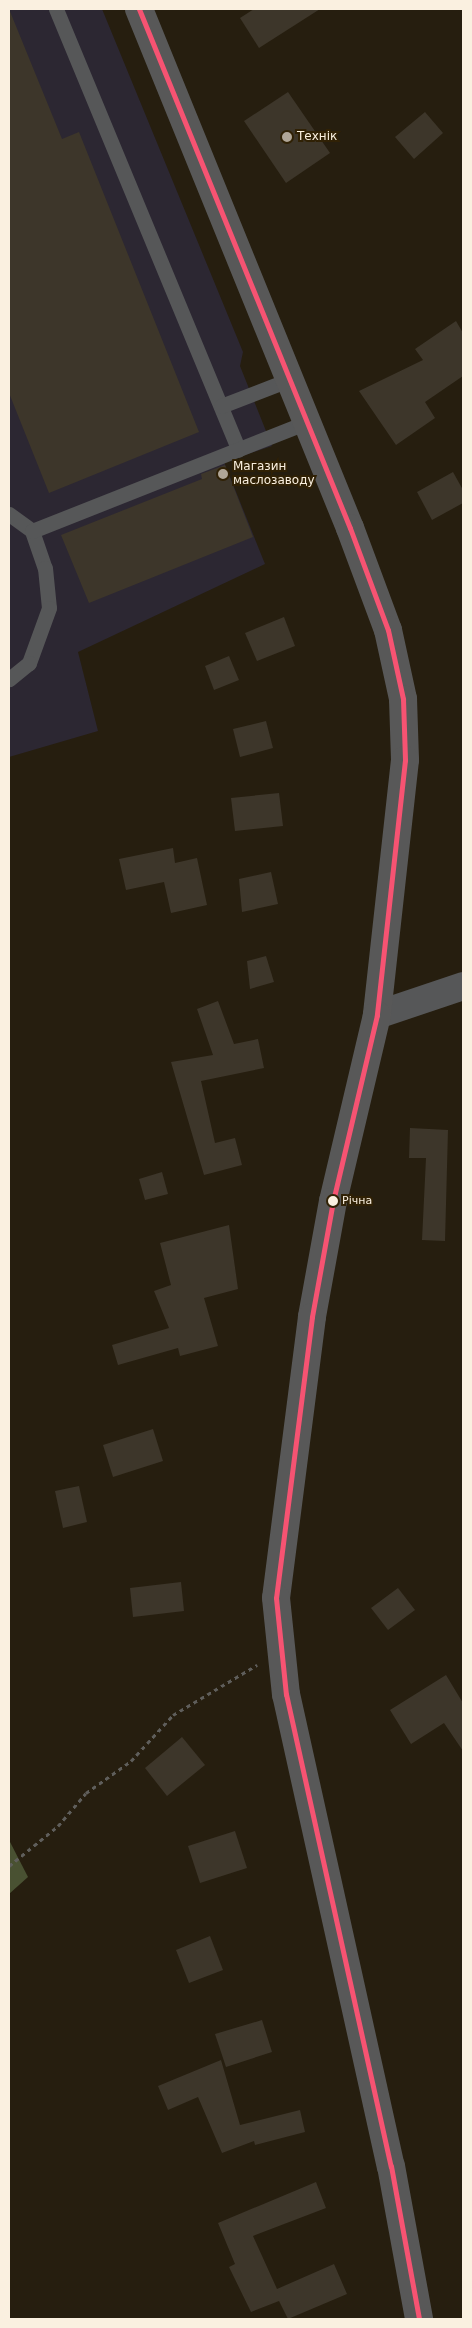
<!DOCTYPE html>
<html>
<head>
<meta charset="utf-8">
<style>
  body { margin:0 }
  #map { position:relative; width:472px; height:2328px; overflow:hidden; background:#261e0f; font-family:"DejaVu Sans",sans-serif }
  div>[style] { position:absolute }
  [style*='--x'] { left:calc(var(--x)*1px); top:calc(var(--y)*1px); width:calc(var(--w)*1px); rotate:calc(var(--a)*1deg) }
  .industrial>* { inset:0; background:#2c2732 }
  .forest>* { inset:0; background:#495132 }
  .building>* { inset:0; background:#3d362a }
  .path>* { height:3px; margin-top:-1.5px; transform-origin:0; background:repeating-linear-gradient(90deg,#5f5e5b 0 4px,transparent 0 8px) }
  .lane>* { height:15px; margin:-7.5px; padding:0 7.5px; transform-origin:7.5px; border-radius:7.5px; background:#565758 }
  .street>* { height:28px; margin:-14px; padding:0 14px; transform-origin:14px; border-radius:14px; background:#565758 }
  .secondary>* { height:28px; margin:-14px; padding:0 14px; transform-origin:14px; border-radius:14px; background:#585858 }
  .bus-1>* { height:5px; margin:-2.5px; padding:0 2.5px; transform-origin:2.5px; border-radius:2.5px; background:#f65372 }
  .dots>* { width:14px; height:14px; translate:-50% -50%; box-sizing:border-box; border:2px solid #302105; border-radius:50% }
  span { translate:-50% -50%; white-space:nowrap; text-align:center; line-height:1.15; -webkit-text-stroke:4px #302105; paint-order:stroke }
  .bus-label { font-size:11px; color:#faf0e0 }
  .left { translate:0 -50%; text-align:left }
  .poi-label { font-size:12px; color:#faf0e0 }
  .frame { position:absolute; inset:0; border:10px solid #faf0e0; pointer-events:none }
</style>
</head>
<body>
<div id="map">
  <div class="industrial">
    <i style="clip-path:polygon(9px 9px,102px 9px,243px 352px,240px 366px,272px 446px,224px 462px,265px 564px,78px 652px,98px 731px,9px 757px)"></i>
  </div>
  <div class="forest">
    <i style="clip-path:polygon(9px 1840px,28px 1877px,9px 1894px)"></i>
  </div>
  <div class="building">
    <i style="clip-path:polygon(9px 9px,62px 139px,79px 132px,199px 432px,49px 493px,9px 393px)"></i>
    <i style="clip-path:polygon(254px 9px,320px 9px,259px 48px,240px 18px)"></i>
    <i style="clip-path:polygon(288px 92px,330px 153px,286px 183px,244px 121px)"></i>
    <i style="clip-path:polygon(425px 112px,443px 133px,414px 159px,395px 137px)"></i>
    <i style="clip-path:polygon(456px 321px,463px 333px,463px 376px,425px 402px,435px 418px,396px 445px,359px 391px,423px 360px,415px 349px)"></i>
    <i style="clip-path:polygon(225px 465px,253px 537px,89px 603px,61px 535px,202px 479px,201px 474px)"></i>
    <i style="clip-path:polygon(453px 472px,463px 490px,463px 503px,432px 520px,417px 492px)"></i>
    <i style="clip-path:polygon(284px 617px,295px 646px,257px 661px,245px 633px)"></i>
    <i style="clip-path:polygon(229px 656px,239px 680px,214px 690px,205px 666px)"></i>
    <i style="clip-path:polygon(266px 721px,273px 748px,240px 757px,233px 729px)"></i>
    <i style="clip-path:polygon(279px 793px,283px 826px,235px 831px,231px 798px)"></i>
    <i style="clip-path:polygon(173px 848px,175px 863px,197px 858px,207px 905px,171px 913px,164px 882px,126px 890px,119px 859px)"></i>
    <i style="clip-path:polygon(271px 872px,278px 904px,242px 912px,239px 879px)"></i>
    <i style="clip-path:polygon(266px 956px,274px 982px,250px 989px,247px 961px)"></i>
    <i style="clip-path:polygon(218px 1001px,234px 1044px,258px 1039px,264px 1068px,201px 1081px,215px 1143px,235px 1138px,242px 1165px,204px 1175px,171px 1062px,213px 1055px,197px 1009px)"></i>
    <i style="clip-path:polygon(410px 1128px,448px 1130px,445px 1241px,422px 1240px,426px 1158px,409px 1158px)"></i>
    <i style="clip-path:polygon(162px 1172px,168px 1194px,145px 1200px,139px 1179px)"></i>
    <i style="clip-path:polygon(229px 1225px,238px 1289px,204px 1298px,218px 1346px,180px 1356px,178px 1348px,118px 1365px,112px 1345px,169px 1328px,154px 1291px,171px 1285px,160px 1243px)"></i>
    <i style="clip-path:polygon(153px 1429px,163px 1461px,113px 1477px,103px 1445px)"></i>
    <i style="clip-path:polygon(79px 1486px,87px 1522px,63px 1528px,55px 1491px)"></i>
    <i style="clip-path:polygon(181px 1582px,184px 1611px,133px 1617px,130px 1588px)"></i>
    <i style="clip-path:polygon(398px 1588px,415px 1610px,388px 1630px,371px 1608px)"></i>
    <i style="clip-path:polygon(446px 1675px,463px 1703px,463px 1751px,444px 1723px,411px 1744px,390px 1710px)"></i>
    <i style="clip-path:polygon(182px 1737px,205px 1765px,167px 1796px,145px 1768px)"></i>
    <i style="clip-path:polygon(235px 1831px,247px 1868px,200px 1883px,188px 1846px)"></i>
    <i style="clip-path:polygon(210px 1936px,223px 1970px,189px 1983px,176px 1950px)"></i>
    <i style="clip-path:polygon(262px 2020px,272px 2052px,226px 2067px,215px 2034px)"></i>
    <i style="clip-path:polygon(221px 2060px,240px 2125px,300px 2110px,305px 2132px,255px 2145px,254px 2141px,222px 2153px,198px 2097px,168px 2110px,158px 2086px)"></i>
    <i style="clip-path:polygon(316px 2182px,326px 2208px,253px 2236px,277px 2289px,334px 2264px,347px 2294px,288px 2319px,279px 2301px,251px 2312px,229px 2267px,235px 2264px,218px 2223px)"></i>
  </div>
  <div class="path">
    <i style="--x:9;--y:1866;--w:63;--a:-39.2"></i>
    <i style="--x:58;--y:1826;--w:43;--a:-49.7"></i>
    <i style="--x:86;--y:1793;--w:55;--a:-35.4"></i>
    <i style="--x:131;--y:1761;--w:62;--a:-47.6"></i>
    <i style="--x:173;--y:1715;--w:98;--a:-30.8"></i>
  </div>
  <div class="lane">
    <i style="--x:56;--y:9;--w:477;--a:67.5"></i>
    <i style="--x:221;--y:406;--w:75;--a:-21.1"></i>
    <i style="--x:9;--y:514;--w:29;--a:36"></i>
    <i style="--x:32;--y:531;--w:39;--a:71"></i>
    <i style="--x:45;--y:568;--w:40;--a:84.3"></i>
    <i style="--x:49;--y:608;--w:59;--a:110"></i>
    <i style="--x:29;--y:663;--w:26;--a:141"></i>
    <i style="--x:32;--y:531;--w:297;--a:-21.6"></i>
  </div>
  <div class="street">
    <i style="--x:377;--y:1015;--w:91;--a:-18.6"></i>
  </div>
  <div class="secondary">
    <i style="--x:139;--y:9;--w:560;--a:67.88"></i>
    <i style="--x:350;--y:528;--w:109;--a:69.6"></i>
    <i style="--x:388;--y:630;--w:71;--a:77.7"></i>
    <i style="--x:403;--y:699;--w:61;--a:88.1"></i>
    <i style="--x:405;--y:760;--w:257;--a:96.3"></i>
    <i style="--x:377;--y:1015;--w:191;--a:103.3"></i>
    <i style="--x:333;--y:1201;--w:118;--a:100.3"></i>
    <i style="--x:312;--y:1317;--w:283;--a:97.3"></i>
    <i style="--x:276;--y:1598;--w:97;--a:84.1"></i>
    <i style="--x:286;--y:1694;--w:484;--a:77.5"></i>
    <i style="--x:391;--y:2166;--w:156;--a:79.6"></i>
  </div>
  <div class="bus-1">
    <i style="--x:139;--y:9;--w:560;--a:67.88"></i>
    <i style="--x:350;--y:528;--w:109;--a:69.6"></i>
    <i style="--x:388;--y:630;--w:71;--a:77.7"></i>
    <i style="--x:403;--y:699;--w:61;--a:88.1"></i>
    <i style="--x:405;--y:760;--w:257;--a:96.3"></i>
    <i style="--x:377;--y:1015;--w:191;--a:103.3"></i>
    <i style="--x:333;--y:1201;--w:118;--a:100.3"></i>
    <i style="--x:312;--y:1317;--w:283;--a:97.3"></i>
    <i style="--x:276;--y:1598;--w:97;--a:84.1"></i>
    <i style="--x:286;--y:1694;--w:484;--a:77.5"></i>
    <i style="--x:391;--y:2166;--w:156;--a:79.6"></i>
  </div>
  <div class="dots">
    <i style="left:287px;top:137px;background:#b0a697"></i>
    <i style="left:223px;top:474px;background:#b0a697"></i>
    <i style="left:333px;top:1201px;background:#faf0e0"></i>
  </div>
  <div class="bus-label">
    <span class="left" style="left:342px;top:1201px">Річна</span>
  </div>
  <div class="poi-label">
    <span class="left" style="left:297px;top:137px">Технік</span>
    <span class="left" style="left:233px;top:474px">Магазин<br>маслозаводу</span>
  </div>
  <div class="frame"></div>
</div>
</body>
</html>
